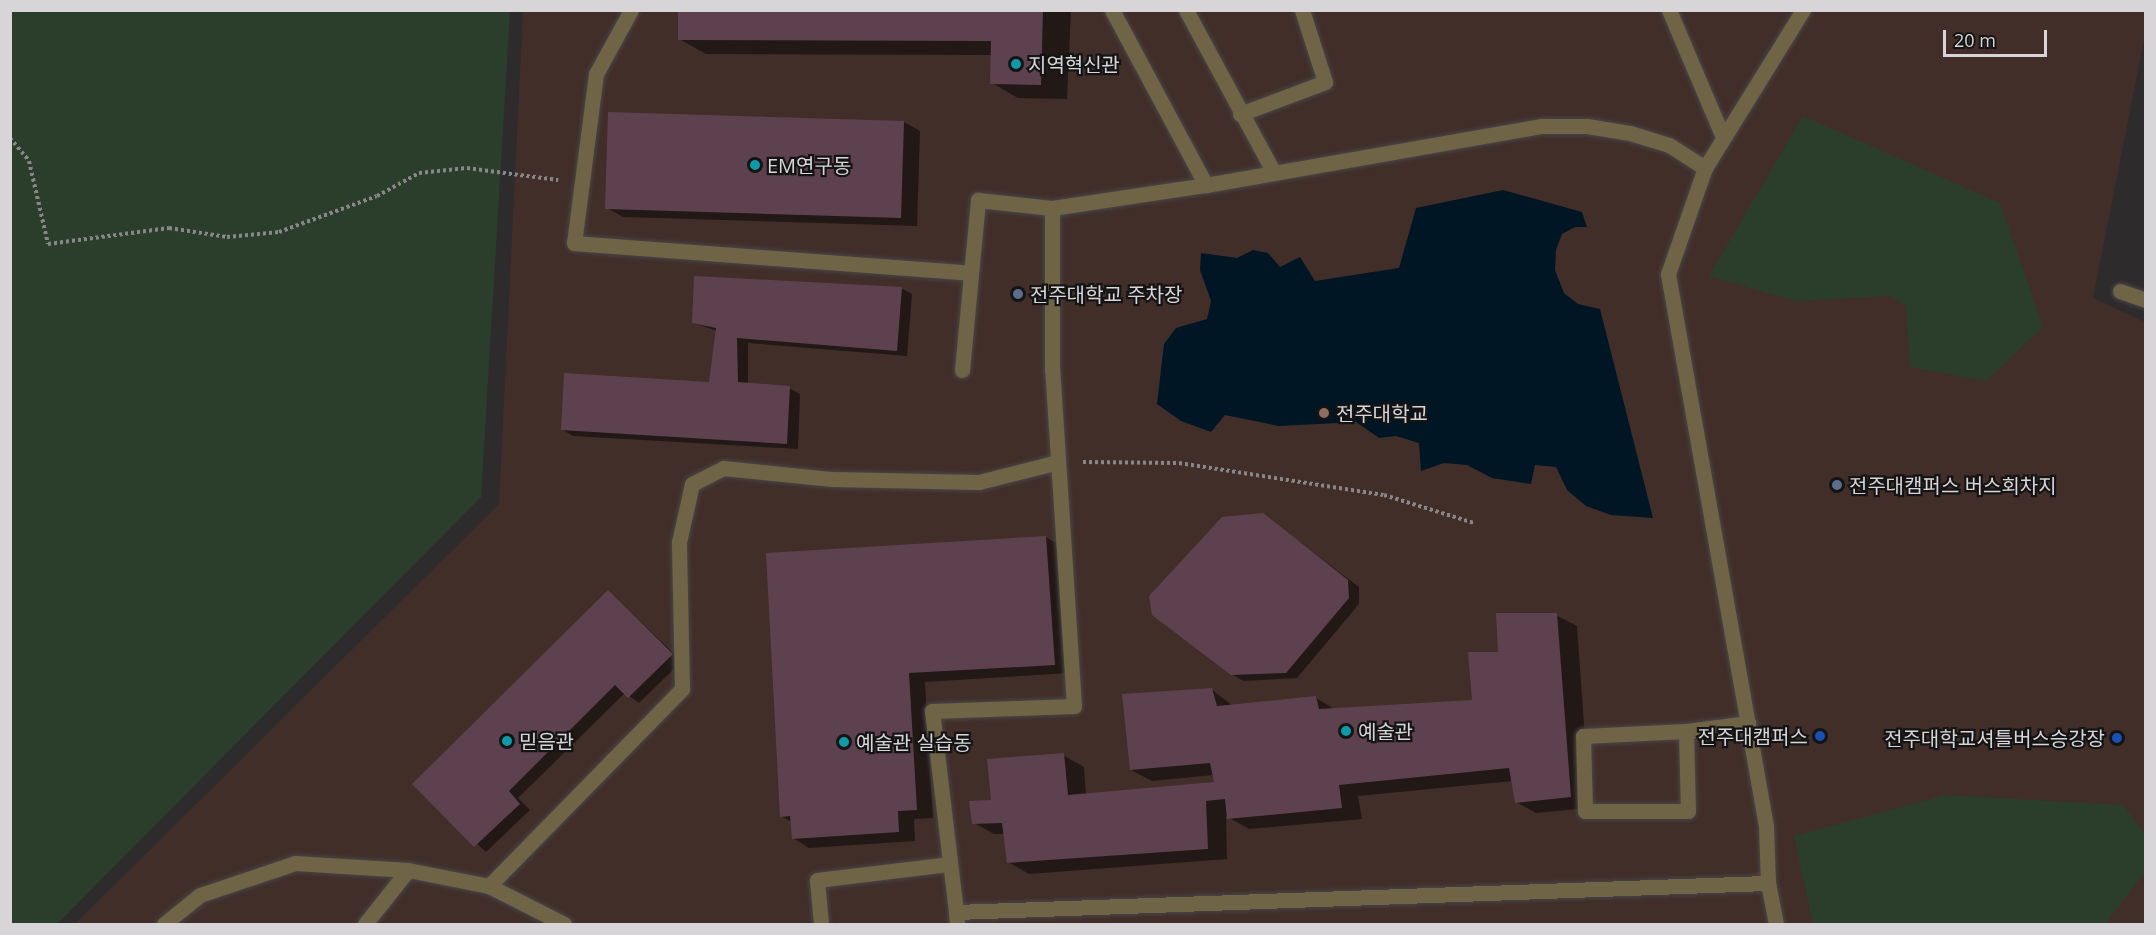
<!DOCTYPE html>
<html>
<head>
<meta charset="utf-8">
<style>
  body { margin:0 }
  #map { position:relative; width:2156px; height:935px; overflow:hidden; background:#2e2b2d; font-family:"Open Sans","Noto Sans KR",sans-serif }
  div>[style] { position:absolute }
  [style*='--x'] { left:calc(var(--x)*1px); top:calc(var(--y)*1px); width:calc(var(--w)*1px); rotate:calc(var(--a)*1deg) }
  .education>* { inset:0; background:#412e29 }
  .green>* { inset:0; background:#2b3e2c }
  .water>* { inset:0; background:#001624 }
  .shadow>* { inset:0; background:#0007 }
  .building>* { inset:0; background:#5e414e }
  .path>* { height:4px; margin-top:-2px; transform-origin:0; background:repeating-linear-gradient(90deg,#888688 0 3px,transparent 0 6px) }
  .roads { filter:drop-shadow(0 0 2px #494648) drop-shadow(0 0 2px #494648) }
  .service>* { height:15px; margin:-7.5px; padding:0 7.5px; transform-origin:7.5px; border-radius:7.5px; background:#706446 }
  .pedestrian>* { height:15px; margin:-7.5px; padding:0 7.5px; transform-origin:7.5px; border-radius:7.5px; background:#706446 }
  .minor>* { height:15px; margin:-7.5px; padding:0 7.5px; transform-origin:7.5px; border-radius:7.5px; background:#706446 }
  .dots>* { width:16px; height:16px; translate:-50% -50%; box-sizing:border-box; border:3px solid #151415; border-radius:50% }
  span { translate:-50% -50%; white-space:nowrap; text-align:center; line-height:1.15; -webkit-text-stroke:4.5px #151415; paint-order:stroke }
  .poi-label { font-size:20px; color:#d7d5d7 }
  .left { translate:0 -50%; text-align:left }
  .right { translate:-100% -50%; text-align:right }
  .frame { position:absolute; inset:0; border:12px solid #d7d5d7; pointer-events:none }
  .scale { position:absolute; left:1943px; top:30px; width:104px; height:27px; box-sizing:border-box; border:3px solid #d7d5d7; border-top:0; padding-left:8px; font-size:18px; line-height:21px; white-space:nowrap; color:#d7d5d7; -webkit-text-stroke:4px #151415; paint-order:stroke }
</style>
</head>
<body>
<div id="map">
  <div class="education">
    <i style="clip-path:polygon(523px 11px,2145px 11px,2145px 35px,2093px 298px,2145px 322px,2145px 924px,75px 924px,499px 504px)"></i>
  </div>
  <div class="green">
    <i style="clip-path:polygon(10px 11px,510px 11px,481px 497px,57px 924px,11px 924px)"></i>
    <i style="clip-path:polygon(1803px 116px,2000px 203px,2043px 327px,1986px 381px,1910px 367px,1906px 306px,1890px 296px,1796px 301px,1709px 276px)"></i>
    <i style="clip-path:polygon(1945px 795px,2123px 805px,2145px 834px,2145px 872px,2105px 924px,1813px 924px,1794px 836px)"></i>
  </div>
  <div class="water">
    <i style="clip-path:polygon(1503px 190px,1582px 212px,1587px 227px,1575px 227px,1562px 234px,1556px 250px,1555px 270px,1564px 293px,1578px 304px,1600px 309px,1653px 518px,1611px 515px,1586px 506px,1567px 490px,1556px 467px,1535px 465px,1531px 484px,1492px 478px,1467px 465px,1444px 463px,1421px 471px,1419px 443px,1396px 436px,1379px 438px,1356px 422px,1279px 426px,1225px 415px,1211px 432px,1181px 421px,1157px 404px,1164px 344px,1176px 328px,1207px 319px,1211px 301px,1200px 270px,1201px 253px,1237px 258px,1253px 250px,1268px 253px,1280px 267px,1300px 257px,1315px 281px,1399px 268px,1416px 208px)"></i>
  </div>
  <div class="shadow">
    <i style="clip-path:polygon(680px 10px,1071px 10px,1067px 99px,1018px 98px,992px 83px,992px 55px,706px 54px,679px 39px)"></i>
    <i style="clip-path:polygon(904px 122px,920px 131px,917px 226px,623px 217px,607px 208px)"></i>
    <i style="clip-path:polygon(901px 288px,912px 294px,907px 356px,748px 343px,748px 384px,789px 388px,800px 394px,798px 449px,573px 436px,563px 430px,711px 383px,717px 331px,694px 323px)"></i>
    <i style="clip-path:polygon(1263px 515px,1359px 587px,1359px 604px,1297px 678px,1243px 681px,1232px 674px)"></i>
    <i style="clip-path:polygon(1046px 537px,1062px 547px,1070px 673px,925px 682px,933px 818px,914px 819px,915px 841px,809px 848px,793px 838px,792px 822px,781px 816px,768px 554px)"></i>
    <i style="clip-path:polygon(609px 592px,682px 661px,639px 703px,625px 693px,518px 798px,530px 810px,486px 852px,414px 784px)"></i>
    <i style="clip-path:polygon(1556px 615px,1577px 626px,1590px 808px,1536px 813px,1516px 802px,1513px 781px,1358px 796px,1362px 819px,1249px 829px,1226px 816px,1227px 859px,1029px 874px,1008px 862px,1005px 834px,994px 834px,974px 823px,993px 801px,1063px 755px,1084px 767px,1086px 795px,1215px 783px,1214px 775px,1152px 781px,1131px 770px,1211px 689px,1233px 706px,1316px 698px,1336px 710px,1473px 701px,1499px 653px)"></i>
  </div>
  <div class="building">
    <i style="clip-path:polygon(678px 10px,1043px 10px,1041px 85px,990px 84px,991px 41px,678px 40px)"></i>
    <i style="clip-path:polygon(608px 112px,904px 121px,901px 218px,605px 209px)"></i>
    <i style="clip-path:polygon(694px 276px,902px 287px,897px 351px,737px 338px,738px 382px,790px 386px,787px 444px,561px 430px,564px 373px,709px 382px,716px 328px,692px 323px)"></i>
    <i style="clip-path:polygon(1263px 513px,1348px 580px,1349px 598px,1286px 673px,1231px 675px,1152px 615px,1149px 596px,1222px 517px)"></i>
    <i style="clip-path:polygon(1046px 536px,1055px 665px,909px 673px,917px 810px,898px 811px,899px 832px,792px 839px,790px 816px,780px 817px,766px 553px)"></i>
    <i style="clip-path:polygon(608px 590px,673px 654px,628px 698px,615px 685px,509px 791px,520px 804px,474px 847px,412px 784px)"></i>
    <i style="clip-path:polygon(1496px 613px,1557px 613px,1571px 797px,1515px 803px,1509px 768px,1339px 785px,1342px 808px,1227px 819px,1225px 799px,1206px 801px,1208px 849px,1007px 863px,1002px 823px,972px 824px,969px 801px,991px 800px,987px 759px,1064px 753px,1068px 795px,1214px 782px,1210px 763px,1130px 770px,1122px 694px,1212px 688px,1217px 706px,1316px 696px,1319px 709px,1472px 700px,1468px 652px,1498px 652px)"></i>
  </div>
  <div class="path">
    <i style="--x:10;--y:138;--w:30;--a:50"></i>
    <i style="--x:29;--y:161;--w:85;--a:77.1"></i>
    <i style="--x:48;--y:244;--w:122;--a:-7.5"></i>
    <i style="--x:169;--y:228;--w:59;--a:8.8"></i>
    <i style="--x:227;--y:237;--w:52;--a:-5.5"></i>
    <i style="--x:279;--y:232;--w:104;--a:-20.2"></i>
    <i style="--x:377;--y:196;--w:48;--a:-28.7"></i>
    <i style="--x:419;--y:173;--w:48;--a:-5.9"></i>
    <i style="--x:467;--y:168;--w:92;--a:7.5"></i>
    <i style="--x:1083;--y:462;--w:96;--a:0.6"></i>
    <i style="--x:1179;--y:463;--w:207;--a:8.9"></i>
    <i style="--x:1384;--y:495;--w:94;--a:17.3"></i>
  </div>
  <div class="roads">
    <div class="service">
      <i style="--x:631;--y:10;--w:73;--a:118.7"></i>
      <i style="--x:596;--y:74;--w:170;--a:97.4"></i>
      <i style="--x:574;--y:243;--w:397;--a:4.3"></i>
      <i style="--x:1112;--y:10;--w:199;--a:61.8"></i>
      <i style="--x:1206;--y:185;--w:341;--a:-10"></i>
      <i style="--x:1542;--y:126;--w:45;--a:0"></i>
      <i style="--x:1587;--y:126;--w:44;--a:9.2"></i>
      <i style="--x:1630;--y:133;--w:41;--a:17.1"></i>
      <i style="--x:1669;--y:145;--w:43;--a:32.6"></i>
      <i style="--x:1186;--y:10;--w:183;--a:61.6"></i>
      <i style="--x:1240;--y:114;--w:91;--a:-20.6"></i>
      <i style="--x:1325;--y:82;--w:76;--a:-107.7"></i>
      <i style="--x:962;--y:370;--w:171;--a:-84.6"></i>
      <i style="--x:978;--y:200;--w:74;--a:6.2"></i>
      <i style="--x:1052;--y:208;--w:156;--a:-8.5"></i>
      <i style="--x:1052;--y:370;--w:162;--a:-90"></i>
      <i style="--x:1686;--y:731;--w:80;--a:88.6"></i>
      <i style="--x:1688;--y:811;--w:103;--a:180"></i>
      <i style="--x:1585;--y:811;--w:75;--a:-91.5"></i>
      <i style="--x:1583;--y:736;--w:103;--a:-2.8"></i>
      <i style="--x:1686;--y:731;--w:63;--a:-7.4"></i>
      <i style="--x:164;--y:924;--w:46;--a:-38.9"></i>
      <i style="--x:200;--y:895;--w:100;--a:-18.6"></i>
      <i style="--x:295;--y:863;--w:113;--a:3.5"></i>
      <i style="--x:408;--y:870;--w:83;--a:11.2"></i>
      <i style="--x:489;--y:886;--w:84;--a:26.9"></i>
      <i style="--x:365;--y:924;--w:69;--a:-51.5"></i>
      <i style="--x:821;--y:924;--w:44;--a:-95.2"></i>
      <i style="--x:817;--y:880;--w:134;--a:-6.9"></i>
      <i style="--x:957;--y:924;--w:12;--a:-95"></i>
      <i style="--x:956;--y:912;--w:813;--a:-2.05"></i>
      <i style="--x:1776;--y:924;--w:42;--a:-101"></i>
      <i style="--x:1768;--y:883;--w:57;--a:-92"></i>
      <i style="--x:1766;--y:826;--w:561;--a:-100.07"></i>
      <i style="--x:1668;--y:274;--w:112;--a:-70.8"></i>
      <i style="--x:1705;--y:168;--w:186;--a:-58.2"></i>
    </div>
    <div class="pedestrian">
      <i style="--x:1669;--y:10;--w:138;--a:67"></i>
      <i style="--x:489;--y:886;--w:276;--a:-45.6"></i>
      <i style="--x:682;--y:689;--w:147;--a:-91.2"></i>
      <i style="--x:679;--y:542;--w:59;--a:-77.4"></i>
      <i style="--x:692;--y:484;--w:35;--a:-27"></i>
      <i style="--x:723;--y:468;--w:110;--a:5.8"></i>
      <i style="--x:832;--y:479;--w:147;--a:1.2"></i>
      <i style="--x:979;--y:482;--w:81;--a:-14.2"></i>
      <i style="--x:956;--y:912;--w:202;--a:-96.8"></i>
      <i style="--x:932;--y:711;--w:142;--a:-2"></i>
      <i style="--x:1074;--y:706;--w:337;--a:-93.7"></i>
    </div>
    <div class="minor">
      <i style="--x:2120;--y:291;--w:28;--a:19"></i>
    </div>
  </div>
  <div class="dots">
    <i style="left:1016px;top:64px;background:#0f9aa8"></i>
    <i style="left:755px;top:165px;background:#0f9aa8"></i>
    <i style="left:1018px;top:294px;background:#5c6f8a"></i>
    <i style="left:1324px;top:413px;background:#8d6e63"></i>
    <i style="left:1837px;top:485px;background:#5c6f8a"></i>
    <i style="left:1346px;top:731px;background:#0f9aa8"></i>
    <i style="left:1820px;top:736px;background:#1a4fb4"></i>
    <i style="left:2117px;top:738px;background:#1a4fb4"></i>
    <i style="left:507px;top:741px;background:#0f9aa8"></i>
    <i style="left:844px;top:742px;background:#0f9aa8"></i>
  </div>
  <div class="poi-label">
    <span class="left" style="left:1028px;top:64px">지역혁신관</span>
    <span class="left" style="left:767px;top:165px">EM연구동</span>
    <span class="left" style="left:1030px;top:294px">전주대학교 주차장</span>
    <span class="left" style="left:1336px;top:413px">전주대학교</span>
    <span class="left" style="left:1849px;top:485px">전주대캠퍼스 버스회차지</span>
    <span class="left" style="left:1358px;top:731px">예술관</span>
    <span class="right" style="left:1808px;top:736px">전주대캠퍼스</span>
    <span class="right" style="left:2105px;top:738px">전주대학교셔틀버스승강장</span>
    <span class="left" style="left:519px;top:741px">믿음관</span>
    <span class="left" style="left:856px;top:742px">예술관 실습동</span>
  </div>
  <div class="frame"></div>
  <div class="scale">20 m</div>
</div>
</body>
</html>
